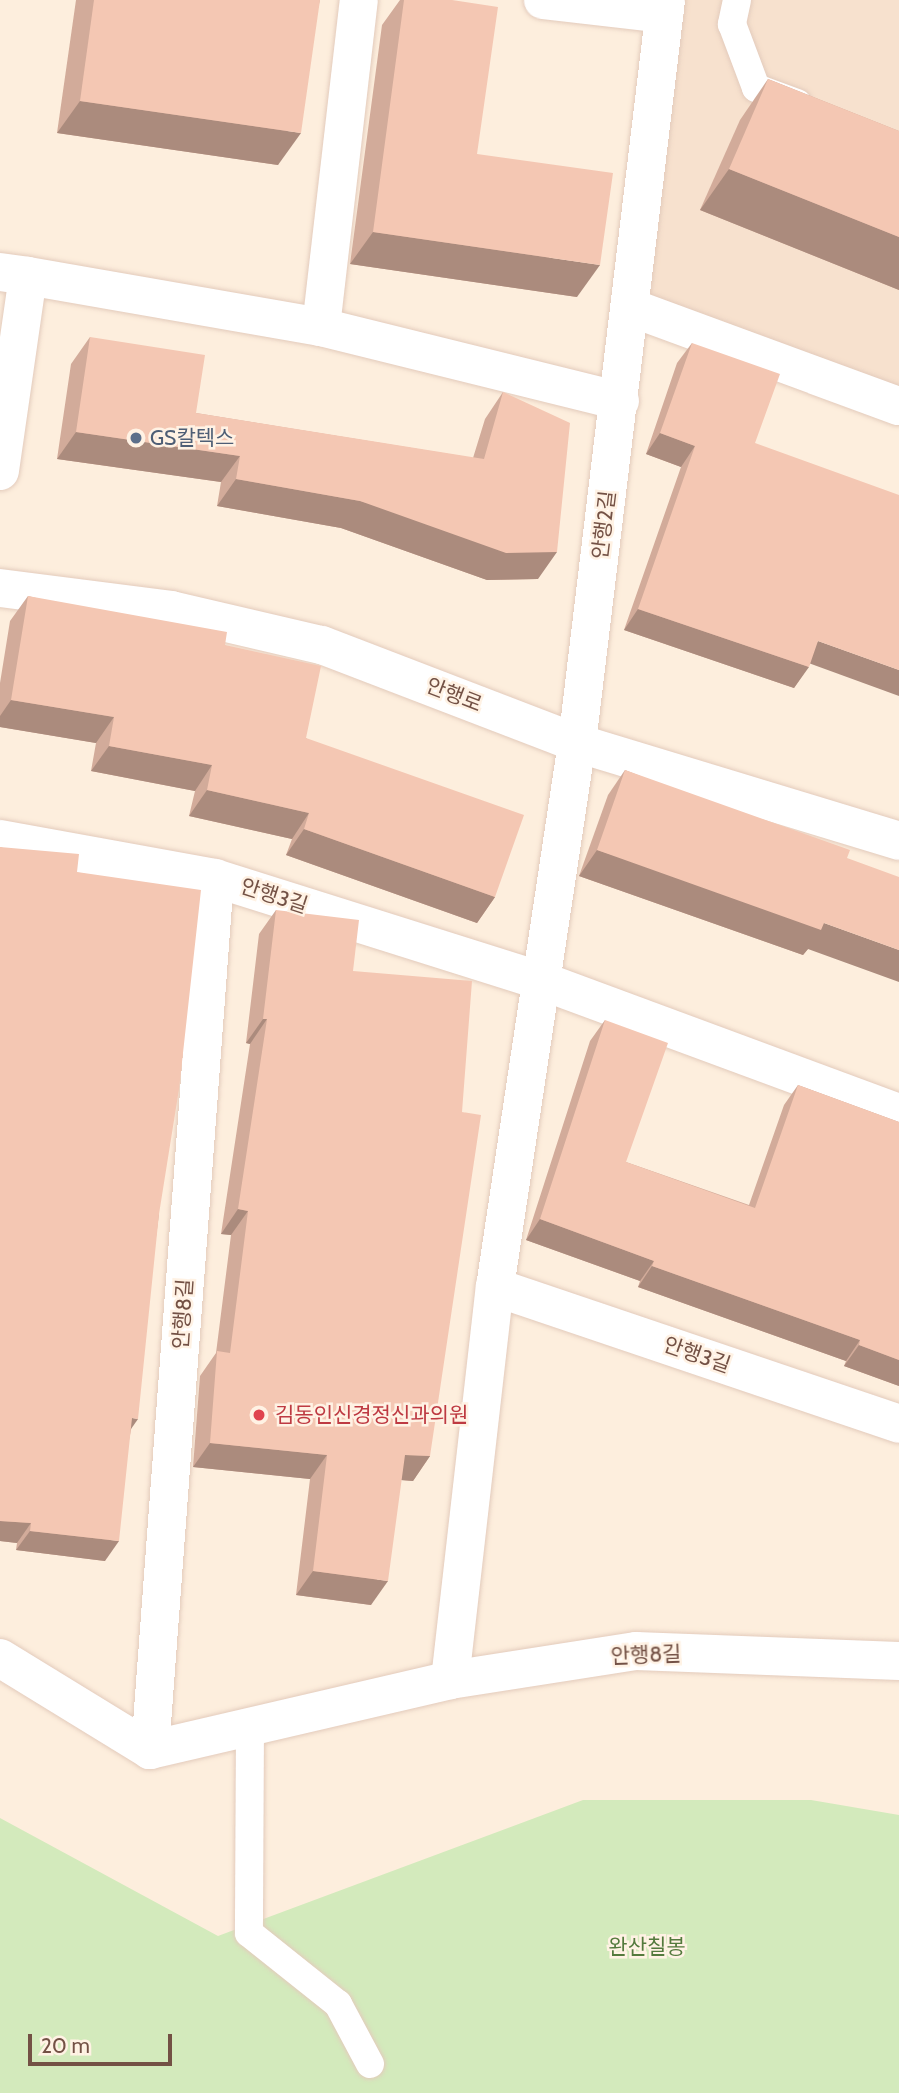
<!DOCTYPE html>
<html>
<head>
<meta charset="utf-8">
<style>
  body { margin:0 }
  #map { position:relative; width:899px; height:2093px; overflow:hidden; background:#fdeedd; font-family:Cabin,"Noto Sans KR",sans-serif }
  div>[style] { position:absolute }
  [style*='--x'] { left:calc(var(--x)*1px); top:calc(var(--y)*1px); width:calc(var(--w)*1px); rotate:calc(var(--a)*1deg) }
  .residential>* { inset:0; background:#f7e1ce }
  .green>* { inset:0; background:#d3eabc }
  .roads { filter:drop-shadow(0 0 2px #e3cbbc) drop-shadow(0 0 2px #e3cbbc) }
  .lane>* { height:28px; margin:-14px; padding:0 14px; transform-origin:14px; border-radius:14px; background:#fff }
  .street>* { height:38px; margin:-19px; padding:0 19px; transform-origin:19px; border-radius:19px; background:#fff }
  .secondary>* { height:38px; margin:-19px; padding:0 19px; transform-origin:19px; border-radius:19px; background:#fff }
  .wall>* { inset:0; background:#d2ab9a }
  .shaded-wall>* { inset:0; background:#ab8b7d }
  .building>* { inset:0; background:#f4c7b3 }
  .dots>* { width:19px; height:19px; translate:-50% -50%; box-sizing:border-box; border:4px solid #fff2e4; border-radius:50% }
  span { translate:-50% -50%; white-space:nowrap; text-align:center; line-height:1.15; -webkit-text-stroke:5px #fff2e4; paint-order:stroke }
  .service-label { font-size:21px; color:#4e5e75 }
  .left { translate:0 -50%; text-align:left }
  .street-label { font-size:21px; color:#735145 }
  .health-label { font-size:21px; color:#be3a42 }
  .park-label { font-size:21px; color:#547a3d }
  .scale { position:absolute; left:28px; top:2034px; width:144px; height:32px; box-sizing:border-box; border:4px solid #735145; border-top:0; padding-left:9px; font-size:21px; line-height:24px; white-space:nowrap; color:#735145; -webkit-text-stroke:5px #fff2e4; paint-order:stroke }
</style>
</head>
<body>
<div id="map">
  <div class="residential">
    <i style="clip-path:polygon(666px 0,899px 0,899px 406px,632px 308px)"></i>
  </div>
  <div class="green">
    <i style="clip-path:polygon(583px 1800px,811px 1800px,899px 1815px,899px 2093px,0 2093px,0 1818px,218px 1936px)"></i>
  </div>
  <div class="roads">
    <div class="lane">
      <i style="--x:737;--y:0;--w:25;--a:102"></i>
      <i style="--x:732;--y:24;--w:68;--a:69.4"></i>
      <i style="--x:756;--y:88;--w:44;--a:20.1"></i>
      <i style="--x:250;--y:1726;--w:207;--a:90.3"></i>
      <i style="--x:249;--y:1933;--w:114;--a:38.6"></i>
      <i style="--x:338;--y:2004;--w:68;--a:61.9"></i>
    </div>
    <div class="street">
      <i style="--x:543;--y:0;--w:122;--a:6.6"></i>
      <i style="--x:0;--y:272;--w:28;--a:8"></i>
      <i style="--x:28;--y:276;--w:197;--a:98.2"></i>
      <i style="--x:28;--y:276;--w:297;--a:9.9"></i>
      <i style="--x:321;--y:327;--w:308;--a:13.9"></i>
      <i style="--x:632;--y:308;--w:284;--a:20.2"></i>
      <i style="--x:321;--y:327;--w:329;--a:-83.4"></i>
      <i style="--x:0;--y:839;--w:219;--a:10.3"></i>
      <i style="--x:215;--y:878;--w:343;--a:17.5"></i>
      <i style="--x:542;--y:981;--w:381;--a:20.3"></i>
      <i style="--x:495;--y:1287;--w:427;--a:18.7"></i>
      <i style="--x:0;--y:1658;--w:176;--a:31.5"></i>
      <i style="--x:150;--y:1750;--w:308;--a:-13.1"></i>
      <i style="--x:450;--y:1680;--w:188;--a:-8.9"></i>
      <i style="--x:636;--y:1651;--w:263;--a:2.2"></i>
      <i style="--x:450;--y:1680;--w:396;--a:-83.5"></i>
      <i style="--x:495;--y:1287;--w:550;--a:-81.43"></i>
      <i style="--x:577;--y:743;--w:748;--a:-83.17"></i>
      <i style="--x:150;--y:1750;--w:874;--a:-85.74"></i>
    </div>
    <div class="secondary">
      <i style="--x:0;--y:588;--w:172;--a:7.3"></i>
      <i style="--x:171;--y:610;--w:155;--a:13.1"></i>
      <i style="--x:322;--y:645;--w:273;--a:21"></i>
      <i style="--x:577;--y:743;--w:337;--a:16.9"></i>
    </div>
  </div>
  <div class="wall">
    <i style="clip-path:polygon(76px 0,320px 0,278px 165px,57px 133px)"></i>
    <i style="clip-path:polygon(400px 0,452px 0,477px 154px,577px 297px,350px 264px,382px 25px)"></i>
    <i style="clip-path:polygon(768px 79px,899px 131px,899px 290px,700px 210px,740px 120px)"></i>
    <i style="clip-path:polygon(90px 337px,196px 413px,473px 458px,485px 419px,503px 392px,538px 579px,487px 580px,341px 528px,217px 506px,221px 482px,57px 459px,71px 364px)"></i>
    <i style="clip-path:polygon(692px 343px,755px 443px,810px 664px,794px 688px,624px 630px,681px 467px,646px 454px,677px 363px)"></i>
    <i style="clip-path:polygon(28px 596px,225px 645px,306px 738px,495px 897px,477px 923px,286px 855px,292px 839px,189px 816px,195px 791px,91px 771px,96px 743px,0 727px,0 683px,10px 621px)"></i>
    <i style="clip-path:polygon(625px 770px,847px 858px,808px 949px,803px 955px,579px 876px,608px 795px)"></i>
    <i style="clip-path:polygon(0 847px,77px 872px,159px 1214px,131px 1430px,105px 1561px,16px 1550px,17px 1543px,0 1541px)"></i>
    <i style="clip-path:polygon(276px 910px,353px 971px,430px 1456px,413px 1481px,401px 1480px,371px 1605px,296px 1595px,310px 1479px,193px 1467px,200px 1376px,216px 1353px,231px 1235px,221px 1234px,250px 1044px,246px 1043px,259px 934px)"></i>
    <i style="clip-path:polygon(605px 1020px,626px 1162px,749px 1205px,784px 1105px,798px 1085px,899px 1122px,899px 1386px,844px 1366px,846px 1361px,638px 1287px,640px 1281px,526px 1240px,590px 1041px)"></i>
  </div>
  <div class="shaded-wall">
    <i style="clip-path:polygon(80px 101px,301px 133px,278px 165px,57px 133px)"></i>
    <i style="clip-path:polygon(729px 169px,899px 237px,899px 290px,700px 210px)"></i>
    <i style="clip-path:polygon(373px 232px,600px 265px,577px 297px,350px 264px)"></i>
    <i style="clip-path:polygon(76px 432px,240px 456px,221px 482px,57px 459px)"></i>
    <i style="clip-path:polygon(660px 433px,695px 446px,681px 467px,646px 454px)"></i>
    <i style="clip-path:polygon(236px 479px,360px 501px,557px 552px,538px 579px,487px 580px,341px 528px,217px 506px)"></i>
    <i style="clip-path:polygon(638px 609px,809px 667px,794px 688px,624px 630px)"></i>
    <i style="clip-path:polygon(818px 641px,899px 670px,899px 696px,803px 661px)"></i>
    <i style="clip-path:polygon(11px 700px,114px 717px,96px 743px,0 727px,0 716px)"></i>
    <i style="clip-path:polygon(109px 746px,212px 765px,195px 791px,91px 771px)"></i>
    <i style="clip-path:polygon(207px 790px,309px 813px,292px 839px,189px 816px)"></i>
    <i style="clip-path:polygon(304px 829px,495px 897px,477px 923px,286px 855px)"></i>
    <i style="clip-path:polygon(597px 850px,824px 923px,899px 950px,899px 982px,808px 949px,803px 955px,579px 876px)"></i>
    <i style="clip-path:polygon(263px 1019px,267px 1019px,250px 1044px,246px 1043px)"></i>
    <i style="clip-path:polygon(238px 1209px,248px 1211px,231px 1235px,221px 1234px)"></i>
    <i style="clip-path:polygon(540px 1219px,654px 1261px,640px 1281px,526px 1240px)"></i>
    <i style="clip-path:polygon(652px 1266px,860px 1340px,846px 1361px,638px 1287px)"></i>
    <i style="clip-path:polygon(859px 1345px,899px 1360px,899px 1386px,844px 1366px)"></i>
    <i style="clip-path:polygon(132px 1418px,138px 1419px,124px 1439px)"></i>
    <i style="clip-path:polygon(210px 1443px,327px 1455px,310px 1479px,193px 1467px)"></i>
    <i style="clip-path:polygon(405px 1455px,430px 1456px,413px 1481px,388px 1479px)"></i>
    <i style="clip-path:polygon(0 1521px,31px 1523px,17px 1543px,0 1541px)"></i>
    <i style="clip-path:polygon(30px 1531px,119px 1541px,105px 1561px,16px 1550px)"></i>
    <i style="clip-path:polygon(313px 1571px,388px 1581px,371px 1605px,296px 1595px)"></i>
  </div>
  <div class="building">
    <i style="clip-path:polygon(94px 0,320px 0,301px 133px,80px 101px)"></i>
    <i style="clip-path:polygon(404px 0,452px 0,498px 7px,477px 154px,613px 173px,600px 265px,373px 232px)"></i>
    <i style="clip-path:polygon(768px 79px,899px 131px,899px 237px,729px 169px)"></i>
    <i style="clip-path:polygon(90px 337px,205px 355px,196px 413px,484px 459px,503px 392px,570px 423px,557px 552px,506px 553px,360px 501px,236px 479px,240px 456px,76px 432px)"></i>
    <i style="clip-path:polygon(692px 343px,780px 374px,755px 443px,899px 495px,899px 670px,818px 641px,809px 667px,638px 609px,695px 446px,660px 433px)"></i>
    <i style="clip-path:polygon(28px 596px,227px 632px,225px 645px,321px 666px,306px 738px,524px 815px,495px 897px,304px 829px,309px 813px,207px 790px,212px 765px,109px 746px,114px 717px,11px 700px)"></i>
    <i style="clip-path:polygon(625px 770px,850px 850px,847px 858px,899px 877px,899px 950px,824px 923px,821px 930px,597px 850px)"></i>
    <i style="clip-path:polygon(0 847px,79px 854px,77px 872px,201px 890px,179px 1089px,159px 1214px,138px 1419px,132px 1418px,119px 1541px,30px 1531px,31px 1523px,0 1521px)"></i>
    <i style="clip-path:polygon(276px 910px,359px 920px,353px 971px,472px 981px,462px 1112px,481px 1115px,430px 1456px,405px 1455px,388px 1581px,313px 1571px,327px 1455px,210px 1443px,217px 1351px,230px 1353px,248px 1211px,238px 1209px,267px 1019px,263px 1019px)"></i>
    <i style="clip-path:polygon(605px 1020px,668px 1043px,626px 1162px,755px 1208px,798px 1085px,899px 1122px,899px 1360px,859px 1345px,860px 1340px,652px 1266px,654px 1261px,540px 1219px)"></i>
  </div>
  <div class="dots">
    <i style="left:136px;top:438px;background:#5c6f8a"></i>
    <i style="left:259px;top:1415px;background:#e0444e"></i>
  </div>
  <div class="service-label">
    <span class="left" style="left:150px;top:438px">GS칼텍스</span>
  </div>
  <div class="street-label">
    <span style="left:604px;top:525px;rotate:-83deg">안행2길</span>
    <span style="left:454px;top:695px;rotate:21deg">안행로</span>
    <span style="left:274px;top:896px;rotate:18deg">안행3길</span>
    <span style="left:183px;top:1314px;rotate:-86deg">안행8길</span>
    <span style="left:697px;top:1355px;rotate:19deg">안행3길</span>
    <span style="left:646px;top:1655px;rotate:-2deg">안행8길</span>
  </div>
  <div class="health-label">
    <span class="left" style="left:275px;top:1415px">김동인신경정신과의원</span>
  </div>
  <div class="park-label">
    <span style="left:647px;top:1947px">완산칠봉</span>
  </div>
  <div class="scale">20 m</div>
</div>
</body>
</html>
